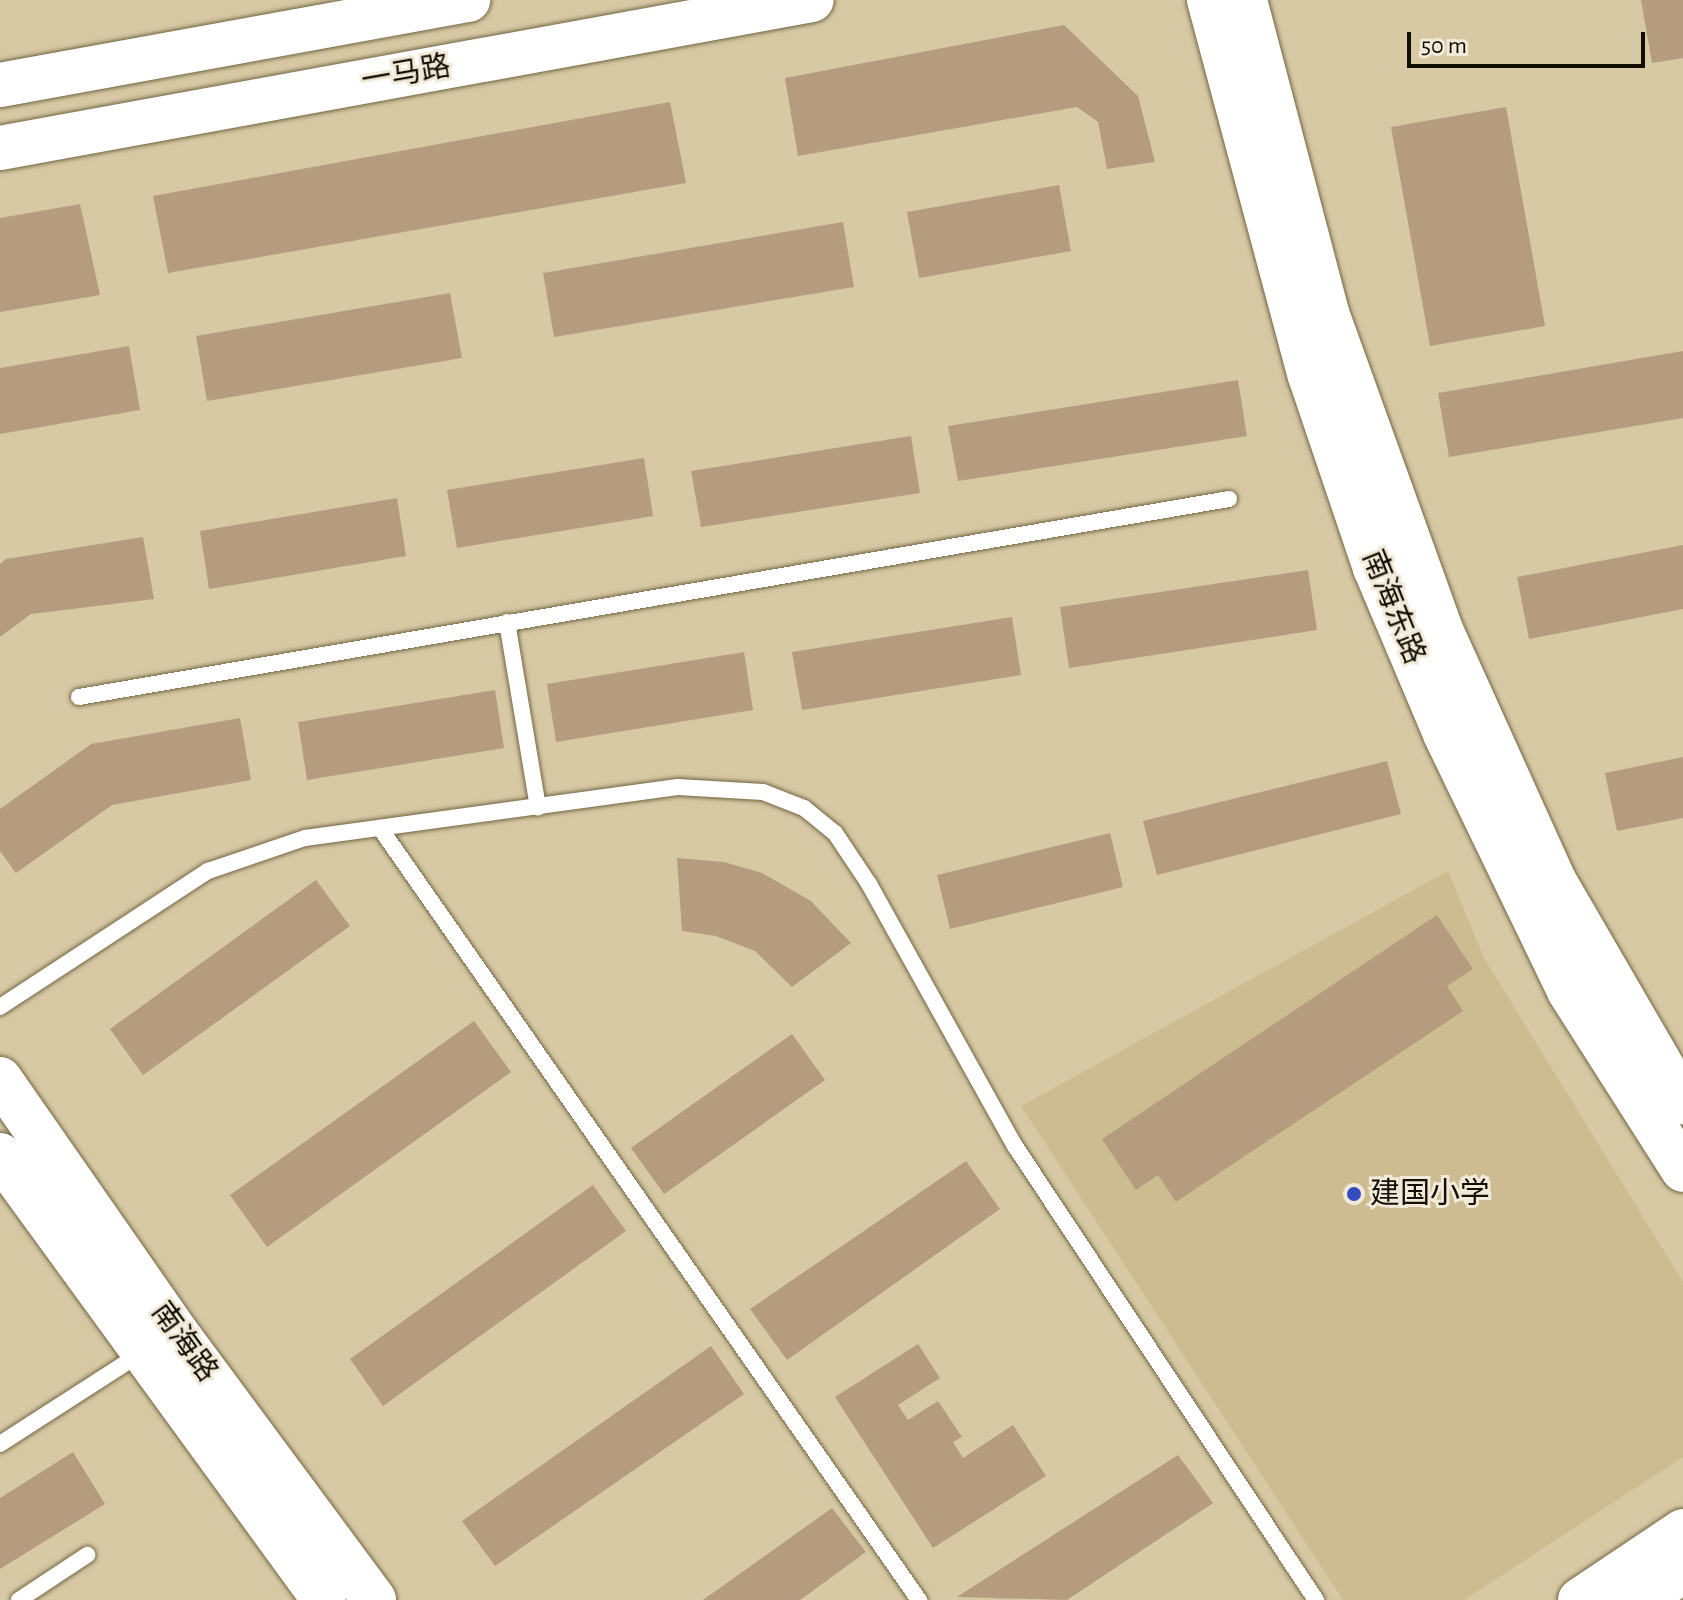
<!DOCTYPE html>
<html>
<head>
<meta charset="utf-8">
<style>
  body { margin:0 }
  #map { position:relative; width:1683px; height:1600px; overflow:hidden; background:#d7c9a4; font-family:"Alegreya Sans","Noto Sans SC",sans-serif }
  div>[style] { position:absolute }
  [style*='--x'] { left:calc(var(--x)*1px); top:calc(var(--y)*1px); width:calc(var(--w)*1px); rotate:calc(var(--a)*1deg) }
  .built>* { inset:0; background:#cdbc91 }
  .building>* { inset:0; background:#b69c7f }
  .roads { filter:drop-shadow(0 0 2px #736644) drop-shadow(0 0 2px #736644) }
  .lane>* { height:16px; margin:-8px; padding:0 8px; transform-origin:8px; border-radius:8px; background:#fff }
  .secondary>* { height:44px; margin:-22px; padding:0 22px; transform-origin:22px; border-radius:22px; background:#fff }
  .primary>* { height:44px; margin:-22px; padding:0 22px; transform-origin:22px; border-radius:22px; background:#fff }
  .dots>* { width:22px; height:22px; translate:-50% -50%; box-sizing:border-box; border:4px solid #f1ead8; border-radius:50% }
  span { translate:-50% -50%; white-space:nowrap; text-align:center; line-height:1.15; -webkit-text-stroke:6px #f1ead8; paint-order:stroke }
  .street-label { font-size:30px; color:#130e03 }
  .poi-label { font-size:30px; color:#130e03 }
  .left { translate:0 -50%; text-align:left }
  .scale { position:absolute; left:1407px; top:32px; width:238px; height:36px; box-sizing:border-box; border:4px solid #130e03; border-top:0; padding-left:10px; font-size:24px; line-height:28px; white-space:nowrap; color:#130e03; -webkit-text-stroke:6px #f1ead8; paint-order:stroke }
</style>
</head>
<body>
<div id="map">
  <div class="built">
    <i style="clip-path:polygon(1448px 871px,1484px 958px,1683px 1282px,1683px 1457px,1464px 1600px,1343px 1600px,1021px 1106px)"></i>
  </div>
  <div class="building">
    <i style="clip-path:polygon(1641px 0,1683px 0,1683px 58px,1652px 63px)"></i>
    <i style="clip-path:polygon(1064px 25px,1138px 96px,1155px 162px,1107px 169px,1098px 122px,1077px 107px,798px 156px,785px 78px)"></i>
    <i style="clip-path:polygon(670px 102px,686px 183px,168px 273px,153px 196px)"></i>
    <i style="clip-path:polygon(1506px 107px,1545px 326px,1430px 346px,1391px 127px)"></i>
    <i style="clip-path:polygon(1059px 185px,1071px 251px,919px 278px,907px 212px)"></i>
    <i style="clip-path:polygon(80px 204px,100px 295px,0 312px,0 218px)"></i>
    <i style="clip-path:polygon(843px 222px,854px 287px,554px 337px,543px 273px)"></i>
    <i style="clip-path:polygon(450px 293px,462px 358px,207px 401px,196px 336px)"></i>
    <i style="clip-path:polygon(129px 346px,140px 410px,0 434px,0 368px)"></i>
    <i style="clip-path:polygon(1683px 351px,1683px 418px,1449px 457px,1438px 393px)"></i>
    <i style="clip-path:polygon(1238px 380px,1247px 436px,958px 481px,948px 426px)"></i>
    <i style="clip-path:polygon(911px 436px,920px 493px,701px 527px,691px 471px)"></i>
    <i style="clip-path:polygon(644px 458px,653px 516px,457px 548px,447px 490px)"></i>
    <i style="clip-path:polygon(397px 498px,406px 556px,209px 589px,200px 531px)"></i>
    <i style="clip-path:polygon(143px 537px,154px 599px,31px 614px,0 637px,0 564px,6px 559px)"></i>
    <i style="clip-path:polygon(1683px 545px,1683px 609px,1529px 639px,1517px 577px)"></i>
    <i style="clip-path:polygon(1308px 570px,1317px 630px,1069px 668px,1060px 607px)"></i>
    <i style="clip-path:polygon(1012px 617px,1021px 675px,802px 710px,792px 652px)"></i>
    <i style="clip-path:polygon(744px 652px,753px 710px,556px 742px,547px 684px)"></i>
    <i style="clip-path:polygon(495px 690px,504px 748px,307px 780px,298px 722px)"></i>
    <i style="clip-path:polygon(240px 718px,251px 780px,112px 805px,16px 873px,0 851px,0 809px,91px 744px)"></i>
    <i style="clip-path:polygon(1683px 757px,1683px 818px,1617px 831px,1605px 773px)"></i>
    <i style="clip-path:polygon(1387px 761px,1401px 814px,1157px 875px,1143px 821px)"></i>
    <i style="clip-path:polygon(1110px 833px,1123px 887px,950px 929px,937px 875px)"></i>
    <i style="clip-path:polygon(677px 858px,724px 862px,762px 873px,811px 901px,851px 943px,792px 987px,755px 951px,716px 936px,682px 931px)"></i>
    <i style="clip-path:polygon(316px 880px,350px 926px,143px 1075px,110px 1029px)"></i>
    <i style="clip-path:polygon(1437px 915px,1473px 969px,1447px 986px,1463px 1011px,1176px 1202px,1158px 1175px,1136px 1190px,1102px 1139px)"></i>
    <i style="clip-path:polygon(474px 1021px,511px 1072px,267px 1247px,230px 1195px)"></i>
    <i style="clip-path:polygon(792px 1034px,825px 1080px,664px 1194px,631px 1148px)"></i>
    <i style="clip-path:polygon(966px 1161px,1000px 1209px,787px 1360px,750px 1309px)"></i>
    <i style="clip-path:polygon(593px 1185px,626px 1231px,383px 1406px,350px 1359px)"></i>
    <i style="clip-path:polygon(918px 1344px,940px 1378px,898px 1405px,908px 1420px,938px 1401px,962px 1437px,953px 1442px,963px 1458px,1013px 1425px,1046px 1476px,933px 1548px,835px 1397px)"></i>
    <i style="clip-path:polygon(711px 1346px,744px 1394px,495px 1566px,462px 1521px)"></i>
    <i style="clip-path:polygon(73px 1452px,105px 1504px,0 1569px,0 1498px)"></i>
    <i style="clip-path:polygon(1178px 1455px,1213px 1503px,1067px 1600px,957px 1597px)"></i>
    <i style="clip-path:polygon(832px 1508px,866px 1552px,800px 1600px,703px 1600px)"></i>
  </div>
  <div class="roads">
    <div class="lane">
      <i style="--x:507;--y:622;--w:188;--a:80.5"></i>
      <i style="--x:79;--y:697;--w:1167;--a:-9.77"></i>
      <i style="--x:380;--y:828;--w:942;--a:55.08"></i>
      <i style="--x:0;--y:1007;--w:249;--a:-33.2"></i>
      <i style="--x:208;--y:871;--w:102;--a:-18.8"></i>
      <i style="--x:305;--y:838;--w:376;--a:-7.8"></i>
      <i style="--x:678;--y:787;--w:85;--a:3.4"></i>
      <i style="--x:763;--y:792;--w:44;--a:21.3"></i>
      <i style="--x:804;--y:808;--w:40;--a:39"></i>
      <i style="--x:835;--y:833;--w:61;--a:56.3"></i>
      <i style="--x:869;--y:884;--w:300;--a:60.9"></i>
      <i style="--x:1015;--y:1146;--w:545;--a:56.46"></i>
      <i style="--x:0;--y:1444;--w:170;--a:-32.8"></i>
      <i style="--x:19;--y:1600;--w:82;--a:-33.5"></i>
    </div>
    <div class="secondary">
      <i style="--x:1209;--y:0;--w:389;--a:75"></i>
      <i style="--x:1310;--y:376;--w:203;--a:71.3"></i>
      <i style="--x:1375;--y:568;--w:180;--a:67.1"></i>
      <i style="--x:1445;--y:734;--w:285;--a:64.2"></i>
      <i style="--x:1569;--y:991;--w:212;--a:57.5"></i>
      <i style="--x:1245;--y:0;--w:324;--a:75.3"></i>
      <i style="--x:1327;--y:313;--w:339;--a:70.2"></i>
      <i style="--x:1442;--y:632;--w:274;--a:65.7"></i>
      <i style="--x:1555;--y:882;--w:255;--a:59.9"></i>
      <i style="--x:0;--y:1079;--w:308;--a:55.2"></i>
      <i style="--x:176;--y:1332;--w:333;--a:53.5"></i>
      <i style="--x:0;--y:1155;--w:550;--a:53.94"></i>
      <i style="--x:1580;--y:1600;--w:124;--a:-33.8"></i>
      <i style="--x:1640;--y:1600;--w:52;--a:-34"></i>
    </div>
    <div class="primary">
      <i style="--x:0;--y:85;--w:476;--a:-10.3"></i>
      <i style="--x:0;--y:148;--w:825;--a:-10.33"></i>
    </div>
  </div>
  <div class="dots">
    <i style="left:1354px;top:1194px;background:#344cbe"></i>
  </div>
  <div class="street-label">
    <span style="left:406px;top:74px;rotate:-10deg">一马路</span>
    <span style="left:1393px;top:607px;rotate:68deg">南海东路</span>
    <span style="left:184px;top:1342px;rotate:54deg">南海路</span>
  </div>
  <div class="poi-label">
    <span class="left" style="left:1370px;top:1194px">建国小学</span>
  </div>
  <div class="scale">50 m</div>
</div>
</body>
</html>
